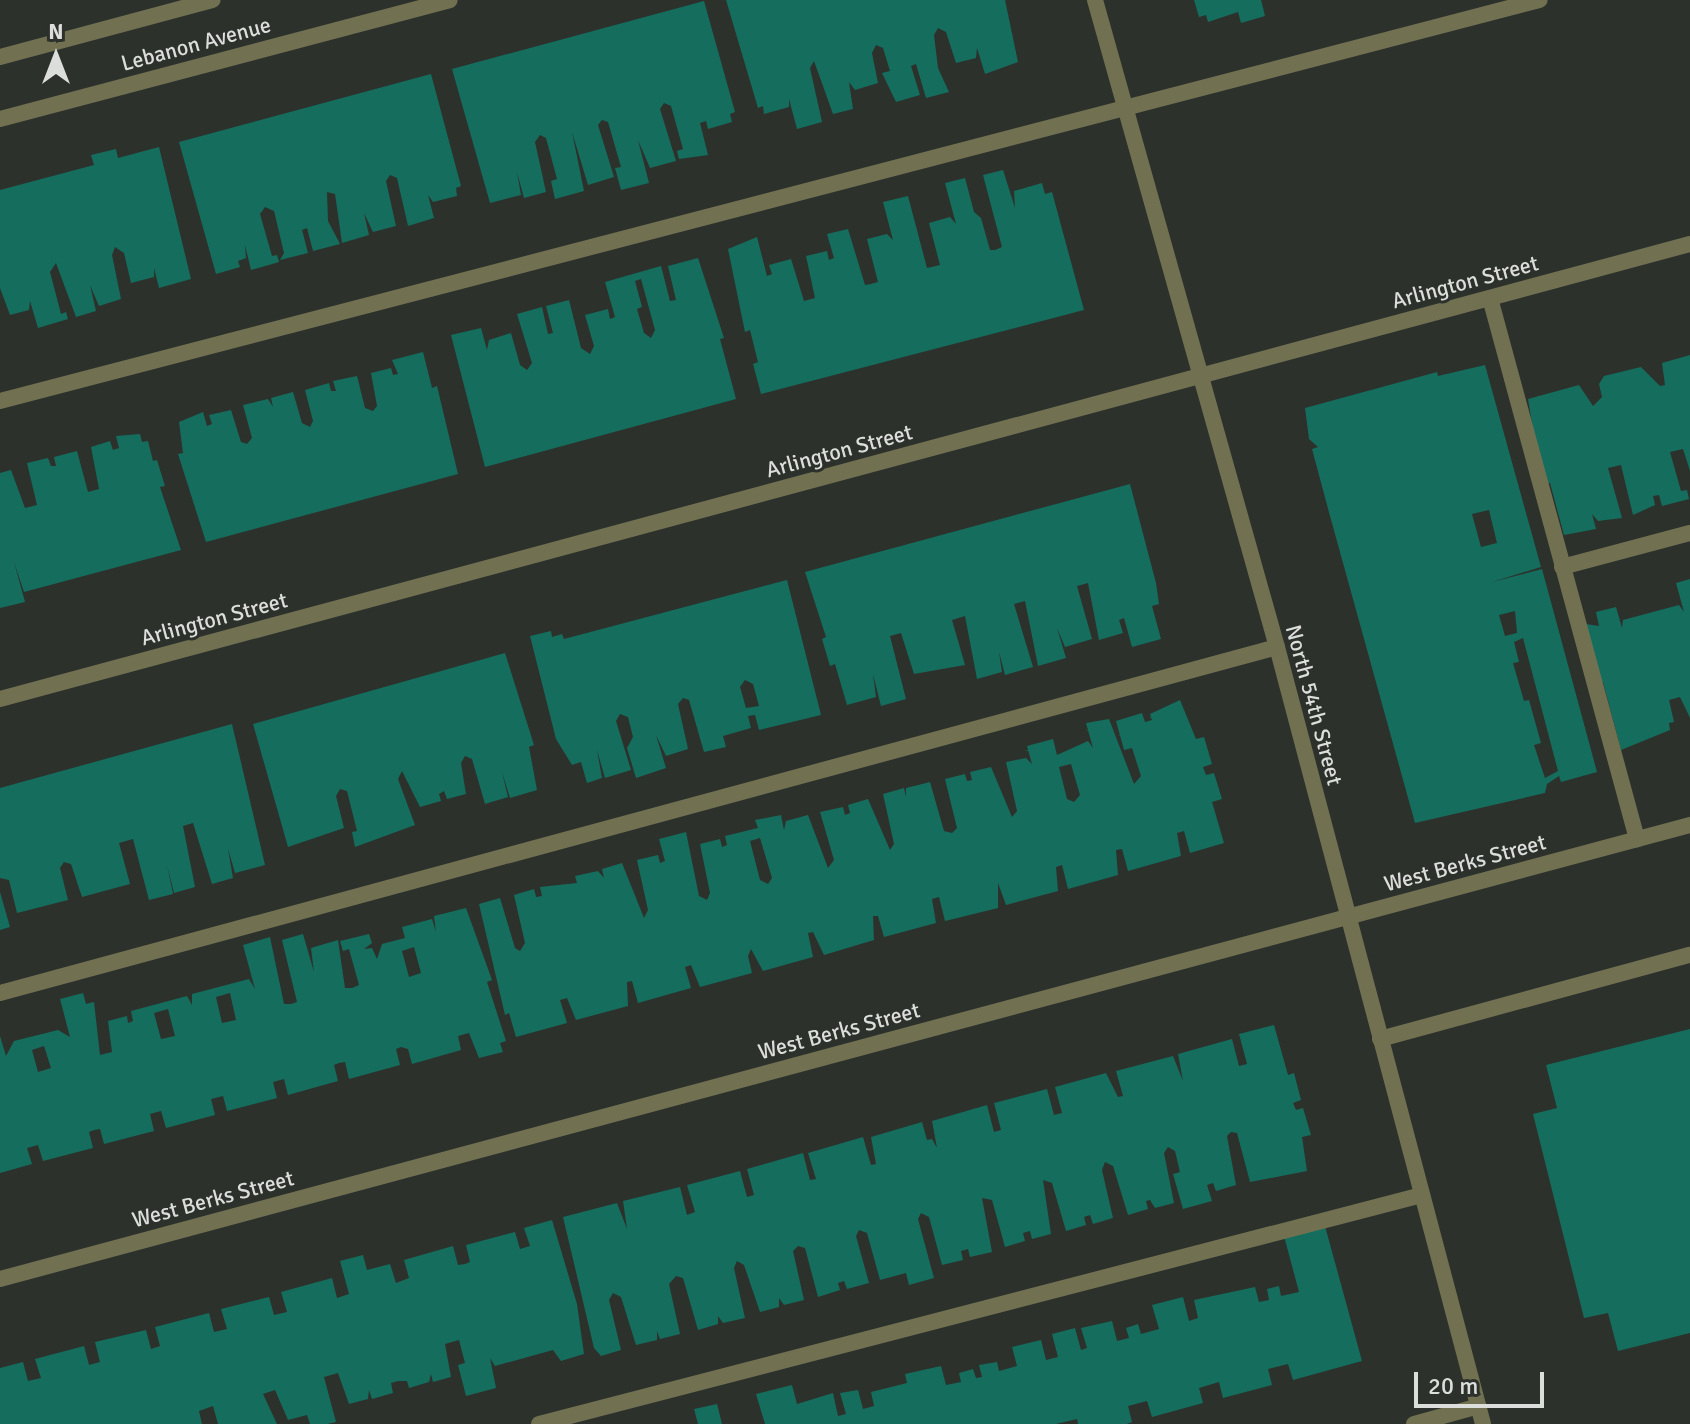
<!DOCTYPE html>
<html>
<head>
<meta charset="utf-8">
<style>
  body { margin:0 }
  #map { position:relative; width:1690px; height:1424px; overflow:hidden; background:#2d312c; font-family:Signika,sans-serif }
  div>[style] { position:absolute }
  [style*='--x'] { left:calc(var(--x)*1px); top:calc(var(--y)*1px); width:calc(var(--w)*1px); rotate:calc(var(--a)*1deg) }
  .building>* { inset:0; background:#156d5d }
  .service>* { height:16px; margin:-8px; padding:0 8px; transform-origin:8px; border-radius:8px; background:#717152 }
  .minor>* { height:16px; margin:-8px; padding:0 8px; transform-origin:8px; border-radius:8px; background:#717152 }
  .tertiary>* { height:16px; margin:-8px; padding:0 8px; transform-origin:8px; border-radius:8px; background:#717152 }
  span { translate:-50% -50%; white-space:nowrap; text-align:center; line-height:1.15; -webkit-text-stroke:6px #2d312c; paint-order:stroke }
  .street-label { font-size:22px; color:#dcdedb }
  .north { position:absolute; left:16px; top:16px; width:80px; height:80px; -webkit-text-stroke:6px #2d312c; paint-order:stroke; rotate:0deg; font-size:22px; font-weight:700; line-height:32px; text-align:center; color:#dcdedb }
  .north::after { content:''; display:block; margin:auto; width:28px; height:36px; background:#dcdedb; clip-path:polygon(50% 0,100% 100%,50% 72%,0 100%) }
  .scale { position:absolute; left:1414px; top:1372px; width:130px; height:36px; box-sizing:border-box; border:4px solid #dcdedb; border-top:0; padding-left:10px; font-size:24px; line-height:28px; white-space:nowrap; color:#dcdedb; -webkit-text-stroke:6px #2d312c; paint-order:stroke }
</style>
</head>
<body>
<div id="map">
  <div class="building">
    <i style="clip-path:polygon(726px 0,1005px 0,1018px 62px,985px 74px,977px 48px,976px 58px,956px 63px,946px 32px,938px 28px,934px 35px,938px 68px,949px 92px,926px 98px,916px 64px,911px 66px,920px 95px,896px 102px,882px 73px,890px 71px,883px 48px,876px 45px,872px 53px,878px 83px,855px 90px,849px 82px,853px 109px,833px 114px,814px 61px,810px 68px,822px 122px,797px 129px,789px 99px,789px 107px,764px 114px,763px 106px,758px 108px)"></i>
    <i style="clip-path:polygon(1194px 0,1261px 0,1265px 16px,1241px 23px,1238px 12px,1208px 22px,1206px 15px,1199px 17px)"></i>
    <i style="clip-path:polygon(704px 1px,735px 112px,730px 114px,732px 122px,708px 129px,706px 121px,700px 123px,708px 155px,679px 159px,677px 151px,683px 149px,671px 106px,664px 103px,660px 109px,676px 161px,650px 168px,638px 140px,649px 183px,621px 190px,615px 168px,621px 167px,608px 122px,602px 120px,598px 125px,614px 177px,588px 185px,572px 132px,584px 191px,555px 199px,551px 181px,557px 179px,546px 138px,540px 135px,535px 142px,546px 192px,524px 198px,517px 172px,521px 195px,490px 203px,452px 69px)"></i>
    <i style="clip-path:polygon(431px 74px,461px 186px,456px 188px,457px 196px,433px 202px,428px 195px,434px 218px,408px 226px,397px 178px,390px 175px,386px 181px,396px 226px,373px 232px,364px 213px,369px 235px,342px 243px,335px 194px,327px 192px,328px 221px,340px 244px,313px 251px,307px 228px,302px 230px,308px 253px,280px 260px,284px 253px,274px 211px,265px 207px,260px 214px,272px 256px,277px 255px,279px 262px,251px 270px,245px 245px,246px 258px,238px 261px,240px 267px,216px 274px,179px 142px)"></i>
    <i style="clip-path:polygon(159px 147px,191px 279px,159px 288px,154px 268px,154px 277px,131px 283px,124px 253px,115px 247px,112px 255px,121px 299px,99px 306px,90px 285px,96px 311px,76px 317px,56px 263px,50px 272px,61px 314px,66px 312px,68px 319px,38px 328px,30px 301px,29px 310px,10px 315px,0 288px,0 190px,94px 165px,91px 155px,116px 149px,118px 158px)"></i>
    <i style="clip-path:polygon(1003px 170px,1015px 208px,1014px 191px,1042px 183px,1045px 194px,1052px 192px,1084px 310px,761px 394px,753px 364px,758px 362px,750px 330px,745px 332px,728px 249px,757px 237px,767px 276px,772px 274px,769px 265px,791px 259px,804px 301px,815px 298px,806px 256px,827px 251px,829px 260px,834px 258px,827px 234px,848px 229px,865px 285px,871px 284px,878px 282px,867px 239px,887px 234px,893px 240px,883px 202px,908px 196px,927px 268px,940px 265px,929px 223px,950px 217px,956px 224px,945px 183px,965px 178px,974px 212px,981px 218px,990px 250px,995px 250px,1002px 247px,983px 175px)"></i>
    <i style="clip-path:polygon(evenodd,698px 258px,724px 338px,720px 339px,736px 399px,485px 467px,451px 335px,481px 328px,487px 350px,489px 340px,511px 333px,520px 365px,527px 370px,532px 363px,517px 314px,542px 307px,548px 334px,553px 333px,546px 306px,569px 300px,581px 348px,590px 354px,594px 346px,585px 315px,608px 309px,610px 319px,615px 317px,605px 282px,661px 266px,670px 301px,676px 300px,668px 266px,698px 258px,641px 279px,655px 330px,651px 338px,644px 333px,637px 309px,642px 307px,635px 281px,641px 279px)"></i>
    <i style="clip-path:polygon(423px 352px,432px 388px,437px 386px,458px 474px,206px 542px,178px 454px,183px 453px,179px 422px,203px 412px,207px 426px,212px 424px,209px 415px,231px 410px,241px 442px,247px 444px,252px 438px,243px 405px,268px 399px,273px 407px,271px 398px,293px 392px,302px 423px,310px 427px,313px 421px,305px 390px,329px 383px,331px 391px,336px 391px,333px 381px,357px 376px,365px 408px,373px 411px,377px 406px,371px 373px,391px 368px,393px 375px,398px 374px,392px 360px)"></i>
    <i style="clip-path:polygon(1690px 355px,1690px 471px,1683px 449px,1670px 452px,1681px 491px,1687px 490px,1689px 499px,1662px 506px,1659px 495px,1653px 496px,1655px 505px,1633px 515px,1621px 465px,1608px 468px,1622px 518px,1598px 521px,1592px 514px,1596px 529px,1564px 535px,1550px 483px,1542px 485px,1528px 399px,1579px 385px,1593px 406px,1602px 397px,1599px 384px,1604px 376px,1641px 367px,1660px 386px,1665px 385px,1662px 363px)"></i>
    <i style="clip-path:polygon(evenodd,1485px 365px,1541px 567px,1492px 582px,1542px 569px,1597px 772px,1561px 782px,1559px 776px,1547px 784px,1545px 793px,1415px 823px,1330px 516px,1312px 449px,1318px 447px,1309px 439px,1305px 408px,1437px 372px,1438px 376px,1485px 365px,1489px 510px,1497px 543px,1481px 547px,1472px 514px,1489px 510px,1485px 365px,1515px 611px,1517px 633px,1505px 636px,1499px 615px,1515px 611px,1485px 365px,1523px 638px,1558px 771px,1545px 778px,1534px 745px,1541px 743px,1529px 700px,1524px 701px,1513px 663px,1519px 662px,1514px 642px,1523px 638px)"></i>
    <i style="clip-path:polygon(140px 434px,142px 442px,148px 441px,153px 461px,157px 460px,165px 486px,160px 487px,181px 550px,24px 592px,14px 562px,25px 602px,0 608px,0 473px,11px 470px,25px 508px,37px 505px,27px 463px,48px 458px,51px 466px,56px 466px,54px 457px,77px 451px,88px 492px,99px 489px,91px 447px,110px 441px,113px 450px,119px 448px,116px 436px)"></i>
    <i style="clip-path:polygon(1130px 484px,1156px 583px,1159px 604px,1152px 606px,1161px 639px,1132px 647px,1124px 618px,1119px 620px,1123px 633px,1099px 640px,1088px 583px,1077px 586px,1092px 639px,1065px 647px,1057px 628px,1066px 658px,1038px 666px,1025px 601px,1014px 604px,1033px 667px,1005px 675px,999px 652px,1002px 672px,977px 679px,965px 616px,952px 620px,965px 665px,914px 674px,901px 633px,890px 636px,906px 699px,881px 706px,873px 674px,876px 697px,847px 705px,835px 664px,830px 666px,822px 639px,826px 637px,805px 572px)"></i>
    <i style="clip-path:polygon(1690px 579px,1690px 718px,1680px 697px,1669px 700px,1674px 722px,1669px 723px,1670px 730px,1621px 750px,1603px 682px,1597px 683px,1586px 624px,1599px 626px,1596px 612px,1616px 607px,1622px 628px,1623px 620px,1679px 605px,1684px 612px,1676px 583px)"></i>
    <i style="clip-path:polygon(evenodd,787px 580px,821px 715px,759px 730px,755px 715px,748px 716px,751px 728px,723px 736px,726px 747px,704px 752px,689px 700px,683px 698px,678px 704px,688px 749px,666px 756px,656px 735px,666px 768px,636px 778px,627px 748px,633px 737px,628px 717px,620px 714px,616px 721px,631px 770px,605px 778px,597px 750px,602px 778px,587px 783px,581px 762px,572px 765px,556px 739px,530px 636px,551px 631px,552px 637px,562px 634px,564px 639px,787px 580px,745px 680px,753px 684px,759px 706px,746px 708px,740px 687px,745px 680px)"></i>
    <i style="clip-path:polygon(505px 653px,534px 745px,529px 747px,537px 790px,510px 798px,502px 772px,508px 797px,485px 804px,472px 759px,465px 756px,461px 763px,466px 794px,447px 799px,444px 791px,439px 794px,441px 801px,420px 807px,402px 771px,398px 779px,415px 825px,355px 847px,352px 832px,357px 831px,347px 791px,340px 789px,336px 796px,344px 828px,288px 847px,253px 724px)"></i>
    <i style="clip-path:polygon(evenodd,1180px 700px,1196px 739px,1204px 737px,1212px 764px,1203px 767px,1206px 775px,1214px 773px,1222px 799px,1212px 802px,1224px 843px,1190px 853px,1184px 831px,1177px 833px,1181px 856px,1128px 871px,1122px 849px,1116px 850px,1118px 875px,1068px 889px,1062px 865px,1056px 867px,1058px 891px,1006px 905px,998px 883px,998px 908px,945px 921px,939px 897px,932px 899px,936px 923px,884px 937px,878px 916px,873px 916px,874px 940px,824px 955px,813px 932px,808px 933px,813px 957px,763px 971px,751px 949px,748px 956px,752px 973px,700px 987px,691px 965px,685px 967px,691px 988px,638px 1003px,632px 981px,627px 982px,628px 1006px,576px 1020px,567px 998px,560px 1000px,567px 1023px,516px 1037px,509px 1013px,505px 1015px,479px 904px,500px 898px,515px 948px,520px 951px,525px 943px,514px 895px,534px 889px,536px 897px,542px 896px,540px 887px,577px 883px,575px 876px,598px 871px,604px 878px,602px 869px,622px 863px,644px 918px,648px 910px,637px 860px,658px 855px,660px 863px,665px 861px,659px 839px,686px 832px,699px 896px,707px 900px,710px 893px,700px 844px,720px 839px,722px 847px,727px 845px,725px 836px,758px 828px,755px 820px,781px 815px,784px 830px,786px 821px,808px 815px,828px 868px,834px 860px,820px 812px,843px 807px,845px 815px,850px 813px,848px 805px,868px 799px,890px 850px,894px 844px,883px 794px,904px 788px,906px 797px,906px 788px,930px 782px,944px 831px,952px 833px,957px 828px,945px 779px,965px 774px,967px 781px,972px 780px,970px 772px,991px 767px,1012px 817px,1017px 811px,1006px 762px,1026px 758px,1032px 764px,1027px 746px,1053px 739px,1057px 755px,1088px 741px,1093px 748px,1086px 723px,1109px 719px,1134px 784px,1141px 776px,1132px 748px,1124px 750px,1116px 721px,1142px 713px,1145px 722px,1152px 720px,1150px 714px,1180px 700px,1071px 764px,1080px 795px,1074px 802px,1067px 799px,1059px 767px,1071px 764px,1180px 700px,760px 838px,772px 878px,768px 884px,760px 880px,750px 841px,760px 838px)"></i>
    <i style="clip-path:polygon(232px 724px,265px 865px,235px 873px,228px 849px,233px 878px,212px 884px,193px 823px,183px 826px,195px 887px,174px 893px,167px 865px,173px 894px,149px 900px,133px 839px,119px 843px,130px 884px,82px 897px,71px 864px,64px 862px,60px 868px,68px 900px,17px 913px,9px 880px,0 878px,0 788px)"></i>
    <i style="clip-path:polygon(0 892px,10px 927px,0 930px)"></i>
    <i style="clip-path:polygon(evenodd,466px 908px,492px 980px,487px 982px,506px 1041px,500px 1043px,503px 1052px,479px 1058px,469px 1033px,458px 1036px,461px 1050px,412px 1064px,408px 1049px,401px 1047px,396px 1049px,400px 1065px,349px 1079px,345px 1062px,339px 1063px,334px 1065px,338px 1081px,288px 1095px,284px 1079px,273px 1082px,277px 1098px,227px 1111px,223px 1096px,211px 1099px,215px 1115px,166px 1128px,161px 1111px,150px 1114px,154px 1131px,104px 1144px,100px 1129px,94px 1130px,89px 1132px,93px 1148px,43px 1161px,38px 1145px,27px 1148px,32px 1164px,0 1173px,0 1036px,6px 1056px,14px 1041px,58px 1030px,70px 1037px,60px 999px,83px 993px,86px 1004px,94px 1002px,100px 1055px,112px 1052px,108px 1021px,127px 1016px,128px 1023px,133px 1021px,131px 1011px,187px 996px,192px 1005px,192px 994px,249px 979px,255px 989px,243px 945px,270px 937px,284px 1004px,291px 1004px,297px 1002px,282px 940px,303px 934px,314px 972px,311px 948px,338px 940px,345px 988px,352px 988px,359px 985px,349px 949px,343px 951px,340px 941px,369px 934px,372px 943px,364px 949px,372px 948px,377px 959px,382px 944px,405px 938px,402px 927px,432px 919px,436px 932px,434px 916px,466px 908px,414px 947px,421px 973px,409px 977px,402px 951px,414px 947px,466px 908px,230px 993px,236px 1020px,222px 1023px,216px 997px,230px 993px,466px 908px,168px 1009px,175px 1036px,161px 1039px,154px 1013px,168px 1009px,466px 908px,44px 1046px,51px 1068px,38px 1072px,32px 1050px,44px 1046px)"></i>
    <i style="clip-path:polygon(1274px 1025px,1288px 1075px,1294px 1073px,1301px 1100px,1293px 1103px,1296px 1110px,1303px 1108px,1311px 1135px,1302px 1137px,1307px 1171px,1250px 1182px,1237px 1133px,1231px 1132px,1227px 1136px,1236px 1185px,1216px 1191px,1213px 1183px,1207px 1185px,1212px 1201px,1183px 1209px,1173px 1174px,1180px 1172px,1175px 1151px,1168px 1147px,1164px 1153px,1174px 1203px,1155px 1208px,1150px 1200px,1146px 1201px,1148px 1209px,1128px 1215px,1113px 1166px,1105px 1162px,1102px 1170px,1113px 1218px,1093px 1224px,1090px 1215px,1084px 1217px,1086px 1225px,1066px 1231px,1052px 1183px,1043px 1180px,1051px 1234px,1032px 1239px,1030px 1231px,1023px 1233px,1025px 1241px,1005px 1247px,992px 1200px,982px 1198px,992px 1252px,970px 1257px,968px 1249px,961px 1251px,963px 1260px,942px 1265px,929px 1217px,921px 1213px,918px 1219px,934px 1278px,909px 1285px,906px 1273px,880px 1280px,867px 1233px,859px 1230px,856px 1236px,869px 1283px,847px 1289px,844px 1281px,838px 1283px,840px 1290px,818px 1297px,805px 1248px,798px 1246px,793px 1251px,804px 1300px,784px 1305px,779px 1298px,779px 1307px,760px 1312px,744px 1265px,737px 1261px,734px 1268px,745px 1318px,723px 1323px,718px 1316px,718px 1324px,698px 1330px,683px 1278px,676px 1276px,669px 1284px,680px 1334px,660px 1339px,657px 1331px,657px 1340px,636px 1345px,621px 1297px,613px 1293px,609px 1300px,621px 1350px,601px 1356px,594px 1348px,563px 1217px,617px 1203px,627px 1229px,623px 1201px,680px 1187px,687px 1215px,695px 1212px,687px 1185px,740px 1171px,747px 1197px,754px 1195px,747px 1169px,803px 1153px,810px 1180px,816px 1179px,808px 1153px,863px 1137px,871px 1165px,876px 1164px,871px 1137px,922px 1122px,927px 1140px,932px 1139px,937px 1148px,932px 1121px,987px 1105px,994px 1132px,1001px 1130px,994px 1103px,1047px 1089px,1054px 1115px,1062px 1113px,1055px 1087px,1106px 1073px,1118px 1097px,1123px 1096px,1116px 1071px,1173px 1056px,1183px 1081px,1178px 1054px,1232px 1039px,1239px 1066px,1247px 1064px,1239px 1034px)"></i>
    <i style="clip-path:polygon(1690px 1029px,1690px 1333px,1618px 1351px,1608px 1313px,1584px 1318px,1533px 1114px,1557px 1108px,1546px 1065px)"></i>
    <i style="clip-path:polygon(552px 1220px,577px 1304px,584px 1354px,561px 1361px,553px 1350px,495px 1366px,490px 1358px,496px 1388px,466px 1396px,458px 1365px,465px 1363px,459px 1340px,445px 1344px,451px 1377px,433px 1382px,431px 1374px,429px 1382px,409px 1388px,407px 1381px,398px 1381px,391px 1383px,393px 1393px,372px 1399px,369px 1390px,368px 1399px,349px 1404px,338px 1373px,324px 1377px,336px 1422px,327px 1424px,310px 1424px,307px 1415px,288px 1420px,275px 1390px,263px 1394px,277px 1424px,218px 1424px,213px 1406px,199px 1411px,202px 1424px,0 1424px,0 1368px,23px 1362px,28px 1381px,41px 1378px,35px 1359px,84px 1346px,89px 1365px,100px 1362px,95px 1342px,146px 1330px,151px 1349px,160px 1346px,155px 1327px,209px 1313px,214px 1332px,227px 1329px,221px 1309px,269px 1297px,274px 1315px,287px 1312px,281px 1292px,332px 1278px,337px 1298px,349px 1294px,340px 1261px,363px 1255px,367px 1270px,390px 1264px,396px 1283px,409px 1278px,404px 1260px,453px 1246px,458px 1265px,465px 1264px,470px 1262px,466px 1245px,515px 1232px,520px 1249px,530px 1246px,524px 1228px)"></i>
    <i style="clip-path:polygon(1325px 1226px,1362px 1361px,1293px 1380px,1288px 1364px,1268px 1369px,1272px 1385px,1223px 1398px,1219px 1382px,1199px 1388px,1203px 1403px,1152px 1417px,1147px 1401px,1128px 1406px,1132px 1422px,1127px 1424px,1078px 1424px,1077px 1419px,1056px 1424px,765px 1424px,756px 1394px,792px 1385px,797px 1404px,833px 1393px,838px 1416px,846px 1414px,840px 1393px,858px 1390px,863px 1409px,874px 1406px,871px 1392px,907px 1383px,905px 1374px,941px 1366px,946px 1385px,961px 1382px,959px 1373px,973px 1369px,976px 1378px,982px 1377px,979px 1365px,997px 1362px,999px 1371px,1017px 1366px,1012px 1347px,1041px 1340px,1046px 1360px,1058px 1357px,1052px 1334px,1075px 1328px,1081px 1350px,1087px 1348px,1081px 1328px,1112px 1321px,1117px 1341px,1129px 1338px,1126px 1328px,1138px 1324px,1141px 1334px,1159px 1329px,1152px 1305px,1183px 1297px,1189px 1321px,1198px 1318px,1194px 1300px,1255px 1287px,1259px 1302px,1269px 1300px,1267px 1289px,1279px 1286px,1281px 1296px,1299px 1292px,1284px 1236px)"></i>
    <i style="clip-path:polygon(717px 1404px,722px 1424px,698px 1424px,694px 1409px)"></i>
  </div>
  <div class="service">
    <i style="--x:1490;--y:298;--w:561;--a:74.8"></i>
    <i style="--x:0;--y:401;--w:1591;--a:-14.6"></i>
    <i style="--x:1562;--y:567;--w:132;--a:-14.9"></i>
    <i style="--x:0;--y:993;--w:1323;--a:-15.16"></i>
    <i style="--x:1380;--y:1039;--w:321;--a:-15.2"></i>
    <i style="--x:539;--y:1424;--w:912;--a:-14.54"></i>
  </div>
  <div class="minor">
    <i style="--x:0;--y:57;--w:220;--a:-15"></i>
    <i style="--x:0;--y:119;--w:465;--a:-14.8"></i>
    <i style="--x:0;--y:699;--w:1750;--a:-15.07"></i>
    <i style="--x:0;--y:1279;--w:1750;--a:-15.04"></i>
    <i style="--x:1414;--y:1424;--w:67;--a:-15.5"></i>
  </div>
  <div class="tertiary">
    <i style="--x:1095;--y:0;--w:672;--a:74.29"></i>
    <i style="--x:1277;--y:647;--w:804;--a:75.15"></i>
  </div>
  <div class="street-label">
    <span style="left:196px;top:44px;rotate:-15deg">Lebanon Avenue</span>
    <span style="left:1465px;top:282px;rotate:-15deg">Arlington Street</span>
    <span style="left:839px;top:451px;rotate:-15deg">Arlington Street</span>
    <span style="left:214px;top:619px;rotate:-15deg">Arlington Street</span>
    <span style="left:1314px;top:705px;rotate:75deg">North 54th Street</span>
    <span style="left:1465px;top:863px;rotate:-15deg">West Berks Street</span>
    <span style="left:839px;top:1031px;rotate:-15deg">West Berks Street</span>
    <span style="left:213px;top:1199px;rotate:-15deg">West Berks Street</span>
  </div>
  <div class="north">N</div>
  <div class="scale">20 m</div>
</div>
</body>
</html>
